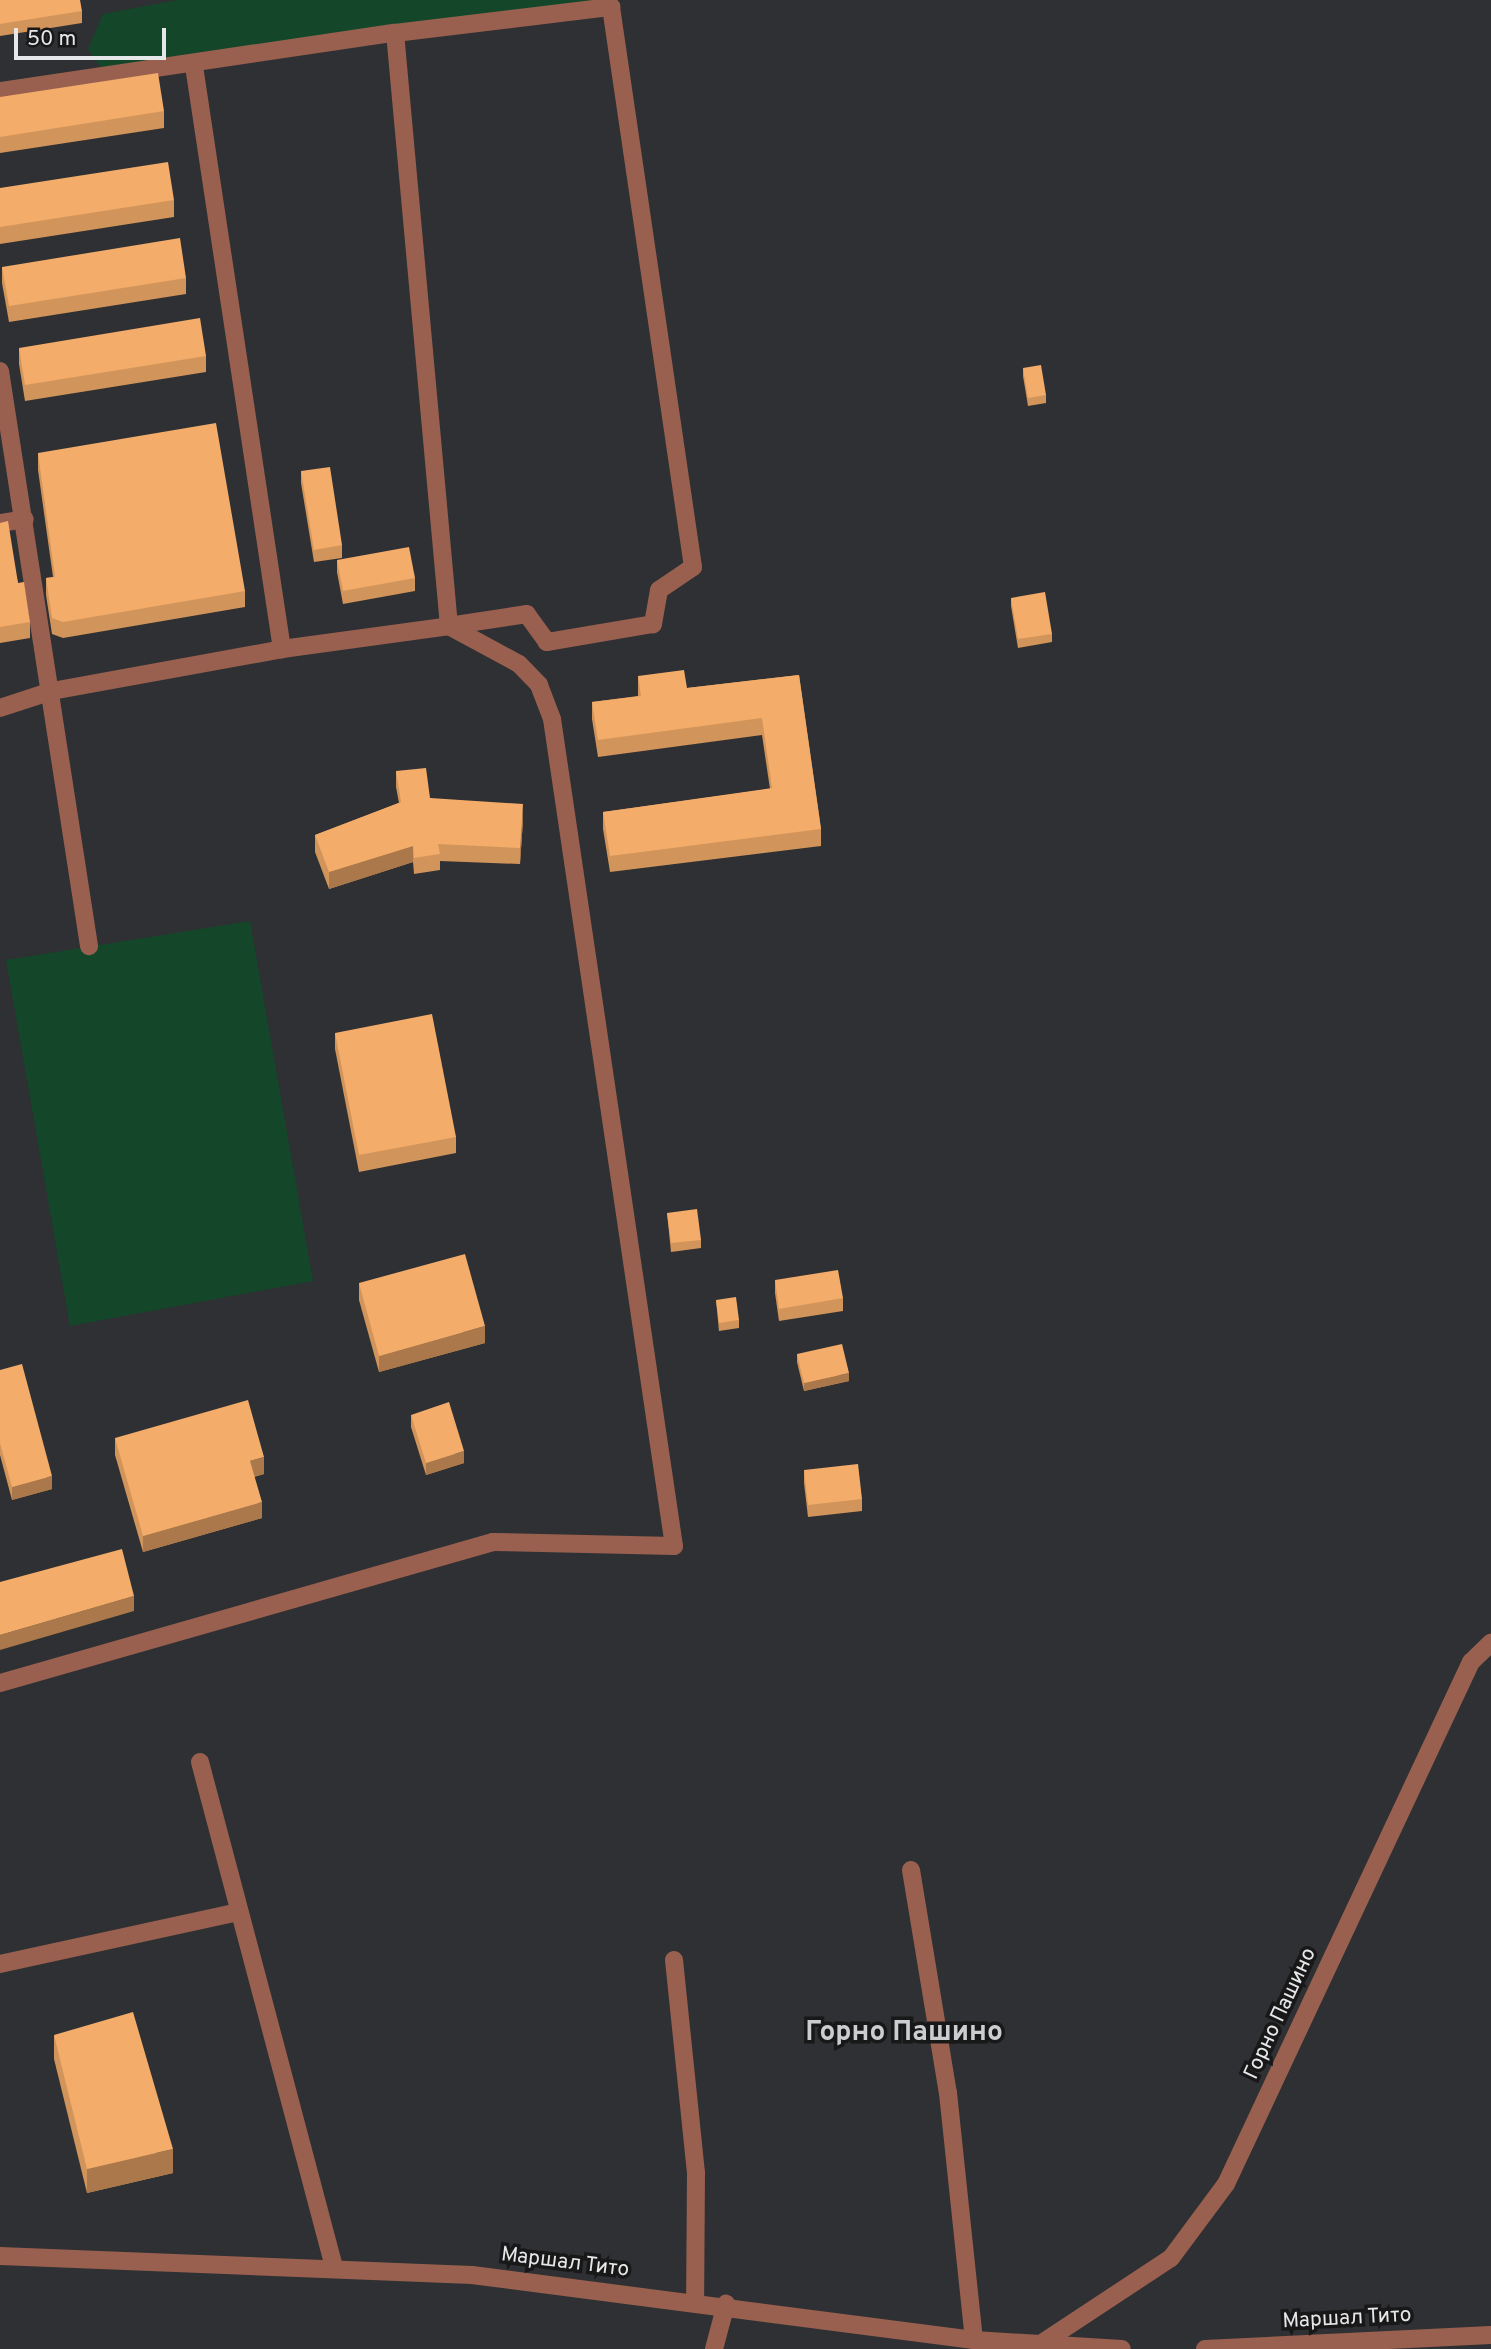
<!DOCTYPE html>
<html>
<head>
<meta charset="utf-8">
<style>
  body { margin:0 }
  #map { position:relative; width:1491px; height:2349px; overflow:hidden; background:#2f3033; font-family:Overpass,sans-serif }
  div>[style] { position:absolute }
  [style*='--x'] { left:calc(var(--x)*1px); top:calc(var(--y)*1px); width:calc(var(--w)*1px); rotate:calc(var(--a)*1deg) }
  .green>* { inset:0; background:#144729 }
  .minor>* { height:18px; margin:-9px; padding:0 9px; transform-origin:9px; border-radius:9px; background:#99604f }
  .wall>* { inset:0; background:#d1945a }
  .shaded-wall>* { inset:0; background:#aa784a }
  .building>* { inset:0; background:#f3ac69 }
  span { translate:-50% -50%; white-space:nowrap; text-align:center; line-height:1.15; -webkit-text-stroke:7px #181819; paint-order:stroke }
  .street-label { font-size:21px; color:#e6e7e9 }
  .district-label { font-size:28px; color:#cbcdd0; font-weight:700 }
  .scale { position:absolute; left:14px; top:28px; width:152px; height:32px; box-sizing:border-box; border:4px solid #e6e7e9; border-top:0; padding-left:9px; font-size:21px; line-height:24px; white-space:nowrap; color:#e6e7e9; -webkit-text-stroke:5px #181819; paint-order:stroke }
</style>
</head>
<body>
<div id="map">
  <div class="green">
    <i style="clip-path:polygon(178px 0,615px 0,104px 72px,88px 49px,103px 14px)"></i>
    <i style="clip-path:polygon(250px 921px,313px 1281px,70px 1326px,6px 960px)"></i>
  </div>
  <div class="minor">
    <i style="--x:194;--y:66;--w:590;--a:81.42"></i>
    <i style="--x:0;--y:91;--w:399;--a:-8.4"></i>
    <i style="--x:395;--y:33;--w:218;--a:-6.9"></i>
    <i style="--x:611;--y:7;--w:566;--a:81.67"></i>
    <i style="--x:693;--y:567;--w:41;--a:145.9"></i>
    <i style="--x:659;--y:590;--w:35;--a:100"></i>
    <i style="--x:653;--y:624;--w:108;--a:170.4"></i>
    <i style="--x:547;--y:642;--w:34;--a:-126"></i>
    <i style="--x:527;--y:614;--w:79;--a:171.3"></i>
    <i style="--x:449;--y:626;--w:595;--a:-95.2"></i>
    <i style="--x:0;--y:371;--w:582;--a:81.2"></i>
    <i style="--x:0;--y:523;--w:25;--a:-9"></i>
    <i style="--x:0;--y:708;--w:55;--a:-18.1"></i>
    <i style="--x:52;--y:691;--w:234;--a:-10.3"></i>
    <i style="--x:282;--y:649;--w:169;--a:-7.8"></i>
    <i style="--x:449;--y:626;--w:80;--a:28.5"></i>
    <i style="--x:519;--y:664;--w:29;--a:46"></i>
    <i style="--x:539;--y:685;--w:36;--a:69"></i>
    <i style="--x:552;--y:719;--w:836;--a:81.61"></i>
    <i style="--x:674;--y:1546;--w:181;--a:-178.7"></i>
    <i style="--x:493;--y:1542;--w:513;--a:164.04"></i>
    <i style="--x:200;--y:1762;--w:522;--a:75.14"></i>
    <i style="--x:911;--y:1870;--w:226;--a:80.6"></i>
    <i style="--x:948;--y:2093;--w:248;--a:84"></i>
    <i style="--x:674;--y:1960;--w:214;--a:84.1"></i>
    <i style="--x:696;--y:2173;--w:128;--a:90.4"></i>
    <i style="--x:0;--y:1964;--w:244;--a:-12.3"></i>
    <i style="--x:0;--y:2256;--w:472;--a:2.3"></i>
    <i style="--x:472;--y:2275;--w:506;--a:7.38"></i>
    <i style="--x:974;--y:2340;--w:148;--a:3.5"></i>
    <i style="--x:1039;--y:2345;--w:158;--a:-33.4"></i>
    <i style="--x:1171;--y:2258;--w:92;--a:-53.4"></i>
    <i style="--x:1226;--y:2184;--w:577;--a:-64.86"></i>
    <i style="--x:1471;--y:1662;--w:28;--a:-44"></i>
    <i style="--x:714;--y:2349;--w:47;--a:-75.1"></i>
    <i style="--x:1205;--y:2349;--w:286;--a:-2.8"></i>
  </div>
  <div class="wall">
    <i style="clip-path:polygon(0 0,82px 11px,82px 23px,0 36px)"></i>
    <i style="clip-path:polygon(0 97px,164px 111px,164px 128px,0 153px)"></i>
    <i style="clip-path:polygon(0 188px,174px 200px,174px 217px,0 244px)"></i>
    <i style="clip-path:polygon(2px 267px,186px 278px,186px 294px,9px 322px,2px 283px)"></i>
    <i style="clip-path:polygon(19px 348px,206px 356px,206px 372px,25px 401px,19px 364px)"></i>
    <i style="clip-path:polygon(1023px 368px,1046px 395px,1046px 403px,1028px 406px,1023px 376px)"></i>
    <i style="clip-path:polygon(38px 453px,245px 591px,245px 607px,63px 638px,52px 634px,46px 595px,46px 578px,53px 577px,38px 470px)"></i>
    <i style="clip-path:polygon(301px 471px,342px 545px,342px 558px,314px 562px,301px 483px)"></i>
    <i style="clip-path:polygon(0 523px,30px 622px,30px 638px,0 643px)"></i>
    <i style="clip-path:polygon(337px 560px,415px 578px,415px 591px,343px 604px,337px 572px)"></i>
    <i style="clip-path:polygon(1011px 598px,1052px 634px,1052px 642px,1018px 648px,1011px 606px)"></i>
    <i style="clip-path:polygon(799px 675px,821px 829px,821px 846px,610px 872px,603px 829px,603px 812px,770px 789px,762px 735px,598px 757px,592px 719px,592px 702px,638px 696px,638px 676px,687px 688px)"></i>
    <i style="clip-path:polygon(396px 771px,430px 798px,523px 820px,520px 864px,440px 861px,440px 870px,414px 874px,413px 862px,329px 889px,315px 852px,315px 835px,399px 803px,396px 787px)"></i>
    <i style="clip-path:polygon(335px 1033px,456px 1137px,456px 1153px,359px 1172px,335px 1049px)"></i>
    <i style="clip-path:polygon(667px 1213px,701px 1240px,701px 1248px,671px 1252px)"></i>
    <i style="clip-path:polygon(775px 1280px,843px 1298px,843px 1311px,779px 1321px,775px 1293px)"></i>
    <i style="clip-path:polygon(359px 1283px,485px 1343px,379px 1372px,359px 1300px)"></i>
    <i style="clip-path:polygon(716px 1300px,739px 1320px,739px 1328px,719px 1331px)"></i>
    <i style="clip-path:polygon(797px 1354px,849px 1381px,804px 1391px,797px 1362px)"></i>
    <i style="clip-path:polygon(0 1370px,52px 1489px,12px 1500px,0 1455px)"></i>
    <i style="clip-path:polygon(411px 1415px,464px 1463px,426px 1475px,411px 1427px)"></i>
    <i style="clip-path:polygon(115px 1438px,264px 1474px,254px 1477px,262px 1518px,143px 1552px,115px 1455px)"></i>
    <i style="clip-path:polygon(804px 1470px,862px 1499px,862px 1511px,808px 1517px,804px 1483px)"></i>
    <i style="clip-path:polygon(54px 2035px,173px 2173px,87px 2193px,54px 2059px)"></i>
  </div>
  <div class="shaded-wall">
    <i style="clip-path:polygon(523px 804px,523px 820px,520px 864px,520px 848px)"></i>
    <i style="clip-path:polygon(413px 846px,413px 862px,329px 889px,329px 872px)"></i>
    <i style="clip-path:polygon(485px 1326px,485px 1343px,379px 1372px,379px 1356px)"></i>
    <i style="clip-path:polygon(849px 1373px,849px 1381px,804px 1391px,804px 1383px)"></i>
    <i style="clip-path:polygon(464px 1451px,464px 1463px,426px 1475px,426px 1463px)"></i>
    <i style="clip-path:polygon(264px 1457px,264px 1474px,250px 1478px,250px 1461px)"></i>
    <i style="clip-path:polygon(52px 1476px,52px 1489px,12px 1500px,12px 1487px)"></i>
    <i style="clip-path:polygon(262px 1502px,262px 1518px,143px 1552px,143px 1536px)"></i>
    <i style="clip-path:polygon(134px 1596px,134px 1611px,0 1650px,0 1635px)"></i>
    <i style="clip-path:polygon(173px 2149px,173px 2173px,87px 2193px,87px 2169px)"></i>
  </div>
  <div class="building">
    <i style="clip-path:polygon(0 0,80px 0,82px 11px,0 24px)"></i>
    <i style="clip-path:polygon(158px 73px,164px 111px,0 137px,0 97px)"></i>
    <i style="clip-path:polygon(168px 162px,174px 200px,0 227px,0 188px)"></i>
    <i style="clip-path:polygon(180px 238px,186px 278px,9px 306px,2px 267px)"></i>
    <i style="clip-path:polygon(200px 318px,206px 356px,25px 385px,19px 348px)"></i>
    <i style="clip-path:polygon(1041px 365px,1046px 395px,1028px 398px,1023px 368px)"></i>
    <i style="clip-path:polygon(216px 423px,245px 591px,63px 622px,52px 618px,46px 578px,55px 577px,38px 453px)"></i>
    <i style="clip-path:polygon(330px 467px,342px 545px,314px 550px,301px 471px)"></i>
    <i style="clip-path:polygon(8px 521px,18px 583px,24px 582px,30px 622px,0 627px,0 523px)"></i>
    <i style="clip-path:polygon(409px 547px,415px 578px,343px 591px,337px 560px)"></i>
    <i style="clip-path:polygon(1045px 592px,1052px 634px,1018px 639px,1011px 598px)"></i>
    <i style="clip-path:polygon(684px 670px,687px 688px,799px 675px,821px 829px,610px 856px,603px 812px,772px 788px,762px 718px,598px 740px,592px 702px,641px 696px,638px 676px)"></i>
    <i style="clip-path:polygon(426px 768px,430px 798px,523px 804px,520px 848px,438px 844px,440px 854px,414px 858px,413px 846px,329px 872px,315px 835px,401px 802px,396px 771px)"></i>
    <i style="clip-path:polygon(432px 1014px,456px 1137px,359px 1155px,335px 1033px)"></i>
    <i style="clip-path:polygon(697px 1209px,701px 1240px,671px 1243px,667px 1213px)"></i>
    <i style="clip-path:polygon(465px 1254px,485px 1326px,379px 1356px,359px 1283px)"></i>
    <i style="clip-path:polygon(838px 1270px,843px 1298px,779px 1309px,775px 1280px)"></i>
    <i style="clip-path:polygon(736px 1297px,739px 1320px,719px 1323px,716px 1300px)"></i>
    <i style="clip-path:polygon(842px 1344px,849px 1373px,804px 1383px,797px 1354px)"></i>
    <i style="clip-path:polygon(22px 1364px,52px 1476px,12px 1487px,0 1443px,0 1370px)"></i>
    <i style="clip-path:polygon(248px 1400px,264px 1457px,250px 1461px,262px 1502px,143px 1536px,115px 1438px)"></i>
    <i style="clip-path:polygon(449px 1402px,464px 1451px,426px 1463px,411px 1415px)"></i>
    <i style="clip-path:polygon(858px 1464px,862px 1499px,808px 1505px,804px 1470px)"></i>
    <i style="clip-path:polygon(122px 1549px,134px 1596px,0 1635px,0 1582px)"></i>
    <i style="clip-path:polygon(133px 2012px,173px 2149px,87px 2169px,54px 2035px)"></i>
  </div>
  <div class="street-label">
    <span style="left:1281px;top:2014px;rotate:-65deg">Горно Пашино</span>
    <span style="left:565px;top:2263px;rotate:7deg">Маршал Тито</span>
    <span style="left:1347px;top:2319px;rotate:-3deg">Маршал Тито</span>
  </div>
  <div class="district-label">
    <span style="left:904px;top:2033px">Горно Пашино</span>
  </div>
  <div class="scale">50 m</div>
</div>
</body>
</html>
